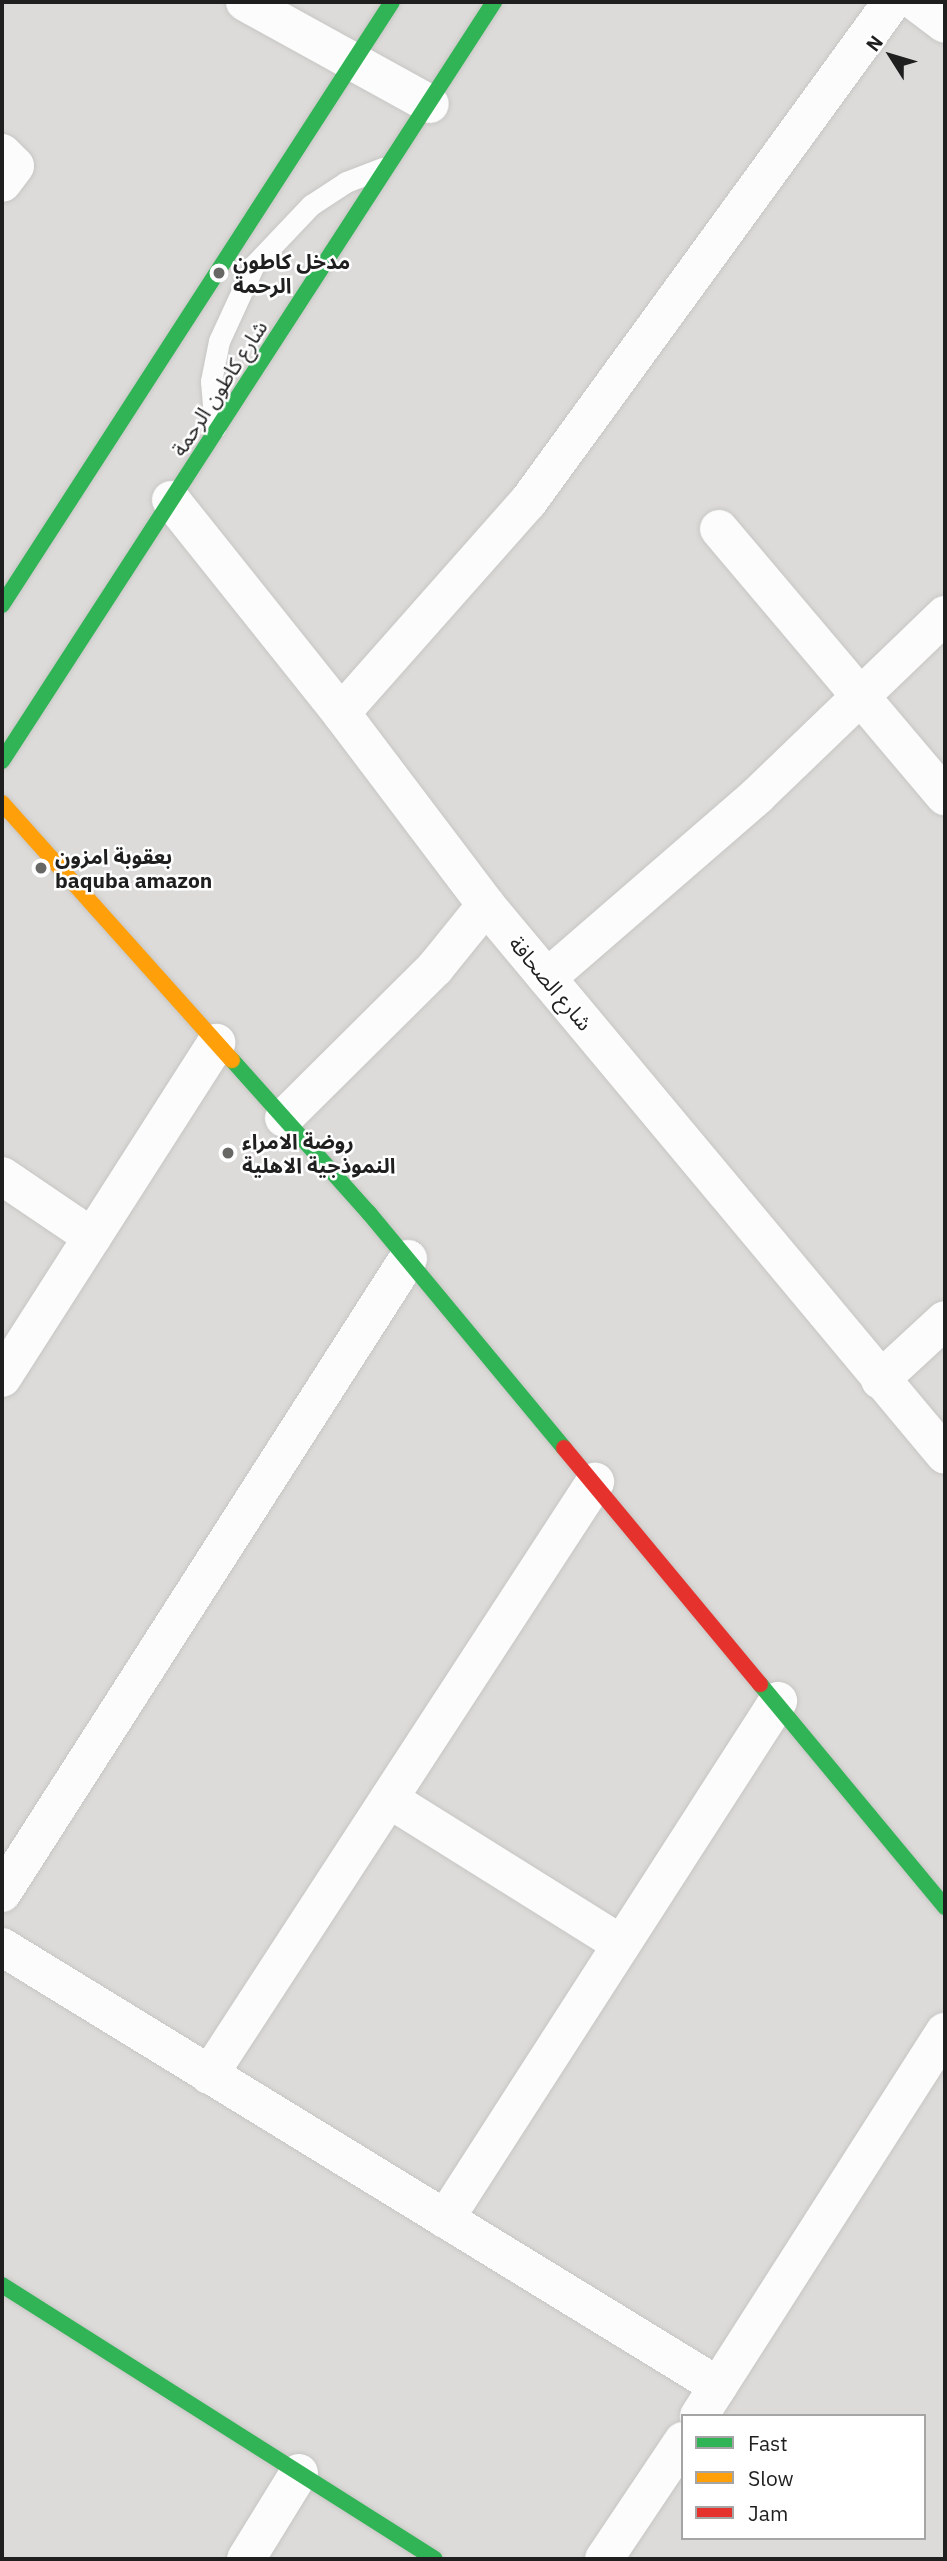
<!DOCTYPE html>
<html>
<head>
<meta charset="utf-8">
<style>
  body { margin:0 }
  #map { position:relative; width:947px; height:2561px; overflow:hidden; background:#eeece8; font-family:"IBM Plex Sans","Noto Sans Arabic",sans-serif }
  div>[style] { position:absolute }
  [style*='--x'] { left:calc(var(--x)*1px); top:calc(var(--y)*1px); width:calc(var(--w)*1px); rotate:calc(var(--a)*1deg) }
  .residential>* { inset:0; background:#dddbd9 }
  .roads { filter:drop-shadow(0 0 2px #c6c6c4) drop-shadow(0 0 2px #c6c6c4) }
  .lane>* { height:21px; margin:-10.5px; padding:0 10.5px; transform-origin:10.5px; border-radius:10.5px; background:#fcfcfc }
  .street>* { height:38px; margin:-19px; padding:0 19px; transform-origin:19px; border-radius:19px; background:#fcfcfc }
  .fast>* { height:16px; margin:-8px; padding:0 8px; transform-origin:8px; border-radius:8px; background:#30b455 }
  .slow>* { height:16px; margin:-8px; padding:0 8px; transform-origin:8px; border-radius:8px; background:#ff9f0a }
  .jam>* { height:16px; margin:-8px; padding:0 8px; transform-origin:8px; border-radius:8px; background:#e5322d }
  .dots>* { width:19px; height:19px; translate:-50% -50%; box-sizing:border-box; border:4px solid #fff; border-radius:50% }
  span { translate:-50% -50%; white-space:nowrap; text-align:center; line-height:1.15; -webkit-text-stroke:5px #fff; paint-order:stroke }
  .poi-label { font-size:21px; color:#1f1f1f; font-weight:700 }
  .left { translate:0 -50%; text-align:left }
  .street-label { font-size:21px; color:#1f1f1f }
  .frame { position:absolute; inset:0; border:4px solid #1f1f1f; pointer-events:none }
  .legend { position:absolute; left:681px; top:2414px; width:245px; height:126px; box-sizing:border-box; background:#fff; border:2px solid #a5a5a5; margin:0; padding:9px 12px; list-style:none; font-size:21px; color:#1f1f1f }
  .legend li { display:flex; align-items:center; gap:14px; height:35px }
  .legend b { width:35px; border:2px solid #a5a5a5 }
  .north { position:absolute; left:856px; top:21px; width:70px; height:70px; -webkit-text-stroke:5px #fff; paint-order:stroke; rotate:307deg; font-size:19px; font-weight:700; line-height:28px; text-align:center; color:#1f1f1f }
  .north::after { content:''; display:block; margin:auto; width:24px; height:32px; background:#1f1f1f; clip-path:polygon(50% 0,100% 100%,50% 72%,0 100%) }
</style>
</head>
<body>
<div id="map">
  <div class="residential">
    <i style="clip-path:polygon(evenodd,2px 2px,945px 2px,945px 2559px,2px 2559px,2px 2px,683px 2416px,924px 2416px,924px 2538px,683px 2538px,683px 2416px)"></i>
  </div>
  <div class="roads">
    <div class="lane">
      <i style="--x:215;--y:428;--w:47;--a:-94.9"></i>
      <i style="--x:211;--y:381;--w:41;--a:-78.7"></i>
      <i style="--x:219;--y:341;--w:84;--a:-65.3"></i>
      <i style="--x:254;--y:265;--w:83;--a:-46.5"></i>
      <i style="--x:311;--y:205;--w:42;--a:-33.3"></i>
      <i style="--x:346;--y:182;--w:39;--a:-21"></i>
    </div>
    <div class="street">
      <i style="--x:245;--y:2;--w:211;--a:28.9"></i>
      <i style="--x:916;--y:2;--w:36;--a:37"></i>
      <i style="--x:2;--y:153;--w:18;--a:45"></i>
      <i style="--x:15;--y:166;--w:21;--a:127"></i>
      <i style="--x:171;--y:500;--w:273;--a:51.4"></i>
      <i style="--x:341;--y:713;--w:241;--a:52.9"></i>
      <i style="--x:486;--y:905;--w:716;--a:50.15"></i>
      <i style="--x:719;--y:529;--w:350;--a:49.8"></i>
      <i style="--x:341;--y:713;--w:282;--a:-48.5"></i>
      <i style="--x:528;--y:502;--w:618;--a:-53.95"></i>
      <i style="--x:547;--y:978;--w:279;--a:-40.9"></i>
      <i style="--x:758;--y:795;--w:260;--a:-43.9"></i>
      <i style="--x:284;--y:1118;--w:213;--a:-44.8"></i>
      <i style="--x:435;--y:968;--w:81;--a:-51"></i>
      <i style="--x:2;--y:1176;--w:109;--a:34.1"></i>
      <i style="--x:2;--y:1378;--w:398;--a:-57.4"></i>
      <i style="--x:880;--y:1380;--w:88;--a:-42.7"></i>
      <i style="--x:389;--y:1799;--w:274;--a:32"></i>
      <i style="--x:2;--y:1893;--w:753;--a:-57.37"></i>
      <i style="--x:2;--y:1947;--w:840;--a:31.51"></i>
      <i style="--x:209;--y:2075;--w:708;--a:-56.94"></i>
      <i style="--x:445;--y:2219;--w:616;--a:-57.26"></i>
      <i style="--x:699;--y:2416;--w:456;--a:-57.4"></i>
      <i style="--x:246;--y:2559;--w:101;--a:-58.4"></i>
      <i style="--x:604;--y:2559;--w:142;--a:-56.2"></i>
    </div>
    <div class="fast">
      <i style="--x:2;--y:605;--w:718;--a:-57.11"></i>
      <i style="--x:2;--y:761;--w:905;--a:-57.05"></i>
      <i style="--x:232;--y:1060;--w:205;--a:48.2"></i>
      <i style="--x:369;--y:1213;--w:305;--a:50.3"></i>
      <i style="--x:760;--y:1684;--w:290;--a:50.3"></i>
      <i style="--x:2;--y:2285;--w:512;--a:32.33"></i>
    </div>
    <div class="slow">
      <i style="--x:2;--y:803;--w:345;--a:48.2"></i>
    </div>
    <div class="jam">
      <i style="--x:564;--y:1448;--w:307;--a:50.3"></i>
    </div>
  </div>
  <div class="dots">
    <i style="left:219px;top:273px;background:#676765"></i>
    <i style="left:41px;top:868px;background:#676765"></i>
    <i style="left:228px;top:1153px;background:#676765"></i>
  </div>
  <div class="poi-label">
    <span class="left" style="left:233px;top:273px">مدخل كاطون<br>الرحمة</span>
    <span class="left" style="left:55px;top:868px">بعقوبة امزون<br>baquba amazon</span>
    <span class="left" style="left:242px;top:1153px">روضة الامراء<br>النموذجية الاهلية</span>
  </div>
  <div class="street-label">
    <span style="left:219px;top:388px;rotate:-57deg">شارع كاطون الرحمة</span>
    <span style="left:551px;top:983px;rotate:50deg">شارع الصحافة</span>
  </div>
  <div class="frame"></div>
  <ul class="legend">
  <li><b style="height:9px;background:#30b455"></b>Fast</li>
  <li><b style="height:9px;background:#ff9f0a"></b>Slow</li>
  <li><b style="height:9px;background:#e5322d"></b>Jam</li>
  </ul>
  <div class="north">N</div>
</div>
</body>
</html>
